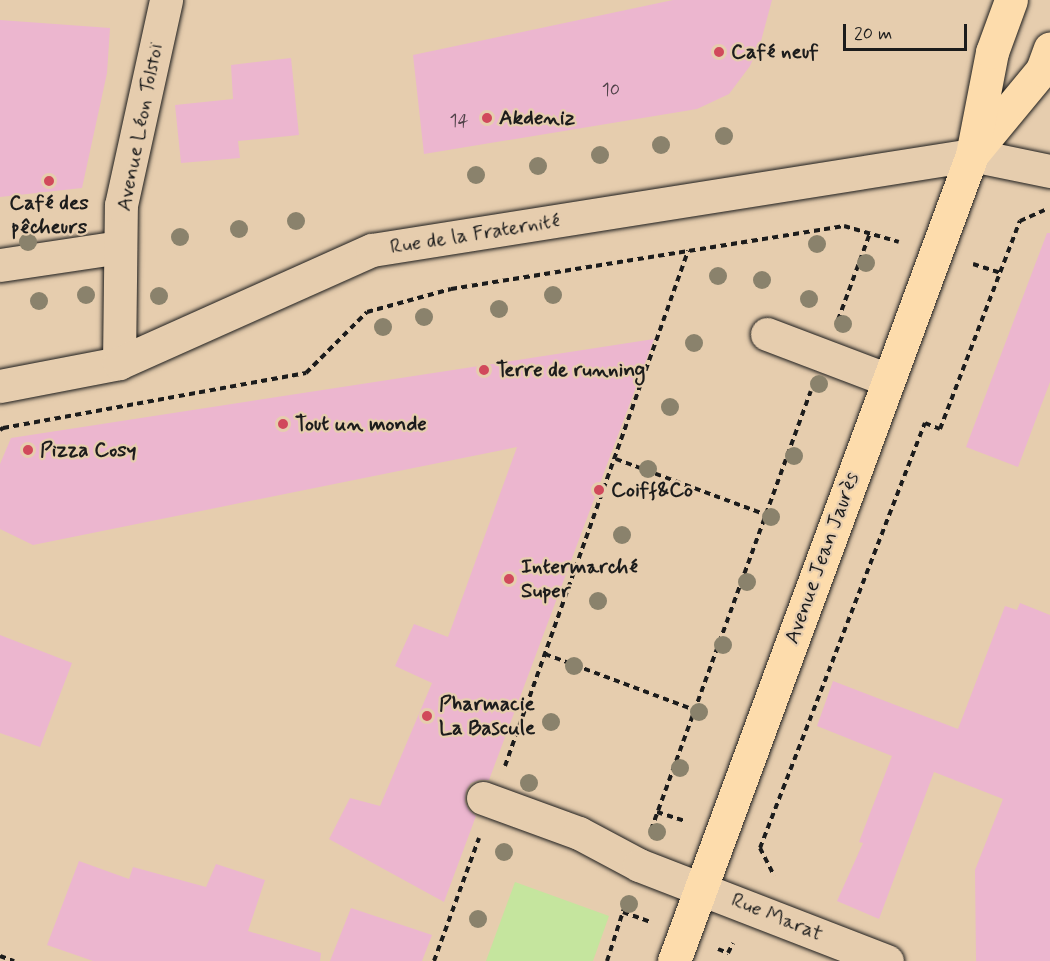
<!DOCTYPE html>
<html>
<head>
<meta charset="utf-8">
<style>
  body { margin:0 }
  #map { position:relative; width:1050px; height:961px; overflow:hidden; background:#e6cdae; font-family:Mynerve,sans-serif }
  div>[style] { position:absolute }
  [style*='--x'] { left:calc(var(--x)*1px); top:calc(var(--y)*1px); width:calc(var(--w)*1px); rotate:calc(var(--a)*1deg) }
  .green>* { inset:0; background:#c5e59e }
  .building>* { inset:0; background:#ecb6cf }
  .path>* { height:4px; margin-top:-2px; transform-origin:0; background:repeating-linear-gradient(90deg,#1c1c1c 0 6px,transparent 0 10.5px) }
  .roads { filter:drop-shadow(0 0 2px #1c1c1c) drop-shadow(0 0 2px #1c1c1c) }
  .minor>* { height:33px; margin:-16.5px; padding:0 16.5px; transform-origin:16.5px; border-radius:16.5px; background:#e6cdae }
  .major>* { height:33px; margin:-16.5px; padding:0 16.5px; transform-origin:16.5px; border-radius:16.5px; background:#fddcac }
  .trees>* { width:18px; height:18px; margin:-9px; border-radius:50%; background:#8a826c }
  .dots>* { width:16px; height:16px; translate:-50% -50%; box-sizing:border-box; border:3px solid #e6cdae; border-radius:50% }
  span { translate:-50% -50%; white-space:nowrap; text-align:center; line-height:1.15; -webkit-text-stroke:4.5px #e6cdae; paint-order:stroke }
  .number-label { font-size:18px; color:#504249 }
  .number-label span { -webkit-text-stroke-width:0 }
  .poi-label { font-size:21px; color:#1c1c1c; font-weight:700 }
  .left { translate:0 -50%; text-align:left }
  .street-label { font-size:21px; color:#1c1c1c }
  .scale { position:absolute; left:843px; top:24px; width:124px; height:27px; box-sizing:border-box; border:3px solid #1c1c1c; border-top:0; padding-left:8px; font-size:18px; line-height:21px; white-space:nowrap; color:#1c1c1c; -webkit-text-stroke:4px #e6cdae; paint-order:stroke }
</style>
</head>
<body>
<div id="map">
  <div class="green">
    <i style="clip-path:polygon(515px 882px,609px 916px,593px 961px,486px 961px)"></i>
  </div>
  <div class="building">
    <i style="clip-path:polygon(673px 0,772px 0,761px 41px,750px 66px,729px 94px,697px 109px,424px 154px,413px 55px)"></i>
    <i style="clip-path:polygon(0 20px,110px 28px,107px 73px,82px 188px,0 197px)"></i>
    <i style="clip-path:polygon(291px 58px,299px 135px,238px 141px,240px 158px,181px 163px,175px 105px,233px 99px,231px 65px)"></i>
    <i style="clip-path:polygon(1047px 233px,1050px 233px,1050px 382px,1018px 467px,966px 447px)"></i>
    <i style="clip-path:polygon(654px 339px,489px 780px,479px 780px,471px 783px,466px 791px,465px 802px,469px 810px,476px 816px,444px 902px,329px 839px,350px 798px,380px 806px,432px 683px,395px 666px,414px 624px,448px 637px,517px 447px,33px 545px,0 529px,0 464px,11px 438px)"></i>
    <i style="clip-path:polygon(1020px 603px,1050px 615px,1050px 961px,976px 961px,975px 870px,1003px 799px,934px 772px,879px 919px,837px 901px,863px 843px,859px 842px,892px 756px,817px 726px,833px 681px,958px 729px,1005px 606px,1017px 610px)"></i>
    <i style="clip-path:polygon(0 635px,72px 663px,40px 747px,0 733px)"></i>
    <i style="clip-path:polygon(79px 861px,129px 879px,133px 867px,206px 887px,216px 864px,265px 880px,248px 931px,321px 953px,320px 961px,93px 961px,47px 945px)"></i>
    <i style="clip-path:polygon(351px 908px,432px 935px,422px 961px,330px 961px)"></i>
  </div>
  <div class="path">
    <i style="--x:973;--y:264;--w:29;--a:18"></i>
    <i style="--x:838;--y:320;--w:93;--a:-69.8"></i>
    <i style="--x:0;--y:430;--w:4;--a:-34"></i>
    <i style="--x:3;--y:428;--w:308;--a:-10.3"></i>
    <i style="--x:306;--y:373;--w:86;--a:-45"></i>
    <i style="--x:367;--y:312;--w:87;--a:-15.3"></i>
    <i style="--x:451;--y:289;--w:398;--a:-9.1"></i>
    <i style="--x:844;--y:226;--w:57;--a:16.2"></i>
    <i style="--x:616;--y:459;--w:158;--a:20.4"></i>
    <i style="--x:545;--y:654;--w:160;--a:20.5"></i>
    <i style="--x:505;--y:766;--w:547;--a:-70.44"></i>
    <i style="--x:657;--y:812;--w:29;--a:18"></i>
    <i style="--x:651;--y:830;--w:467;--a:-70"></i>
    <i style="--x:760;--y:848;--w:456;--a:-68.8"></i>
    <i style="--x:925;--y:423;--w:16;--a:22"></i>
    <i style="--x:940;--y:429;--w:223;--a:-69"></i>
    <i style="--x:1020;--y:221;--w:27;--a:-24"></i>
    <i style="--x:760;--y:848;--w:31;--a:63"></i>
    <i style="--x:623;--y:912;--w:29;--a:20"></i>
    <i style="--x:718;--y:949;--w:11;--a:22"></i>
    <i style="--x:728;--y:953;--w:11;--a:-63"></i>
    <i style="--x:0;--y:956;--w:15;--a:20"></i>
    <i style="--x:434;--y:961;--w:131;--a:-69.9"></i>
    <i style="--x:607;--y:961;--w:62;--a:-72.1"></i>
  </div>
  <div class="roads">
    <div class="minor">
      <i style="--x:0;--y:265;--w:121;--a:-8.5"></i>
      <i style="--x:767;--y:334;--w:129;--a:20.8"></i>
      <i style="--x:119;--y:363;--w:158;--a:-89.3"></i>
      <i style="--x:121;--y:205;--w:210;--a:-77.6"></i>
      <i style="--x:0;--y:386;--w:121;--a:-10.9"></i>
      <i style="--x:119;--y:363;--w:277;--a:-24.1"></i>
      <i style="--x:372;--y:250;--w:607;--a:-9"></i>
      <i style="--x:972;--y:155;--w:80;--a:11.6"></i>
      <i style="--x:483;--y:798;--w:102;--a:20"></i>
      <i style="--x:579;--y:833;--w:68;--a:28.1"></i>
      <i style="--x:639;--y:865;--w:266;--a:21.2"></i>
    </div>
    <div class="major">
      <i style="--x:975;--y:151;--w:105;--a:-50.4"></i>
      <i style="--x:1042;--y:70;--w:23;--a:-70"></i>
      <i style="--x:674;--y:961;--w:859;--a:-69.71"></i>
      <i style="--x:972;--y:155;--w:105;--a:-79"></i>
      <i style="--x:992;--y:52;--w:55;--a:-69.9"></i>
    </div>
  </div>
  <div class="trees">
    <i style="left:724px;top:136px"></i>
    <i style="left:661px;top:145px"></i>
    <i style="left:600px;top:155px"></i>
    <i style="left:538px;top:166px"></i>
    <i style="left:476px;top:175px"></i>
    <i style="left:296px;top:221px"></i>
    <i style="left:239px;top:229px"></i>
    <i style="left:180px;top:237px"></i>
    <i style="left:28px;top:242px"></i>
    <i style="left:817px;top:244px"></i>
    <i style="left:866px;top:263px"></i>
    <i style="left:718px;top:276px"></i>
    <i style="left:762px;top:280px"></i>
    <i style="left:86px;top:295px"></i>
    <i style="left:553px;top:295px"></i>
    <i style="left:159px;top:296px"></i>
    <i style="left:809px;top:299px"></i>
    <i style="left:39px;top:301px"></i>
    <i style="left:499px;top:309px"></i>
    <i style="left:424px;top:317px"></i>
    <i style="left:843px;top:324px"></i>
    <i style="left:383px;top:327px"></i>
    <i style="left:694px;top:343px"></i>
    <i style="left:819px;top:384px"></i>
    <i style="left:670px;top:407px"></i>
    <i style="left:794px;top:456px"></i>
    <i style="left:648px;top:469px"></i>
    <i style="left:771px;top:517px"></i>
    <i style="left:622px;top:535px"></i>
    <i style="left:747px;top:582px"></i>
    <i style="left:598px;top:601px"></i>
    <i style="left:723px;top:645px"></i>
    <i style="left:574px;top:666px"></i>
    <i style="left:699px;top:712px"></i>
    <i style="left:551px;top:722px"></i>
    <i style="left:680px;top:768px"></i>
    <i style="left:529px;top:783px"></i>
    <i style="left:657px;top:832px"></i>
    <i style="left:504px;top:852px"></i>
    <i style="left:629px;top:904px"></i>
    <i style="left:478px;top:919px"></i>
  </div>
  <div class="dots">
    <i style="left:719px;top:52px;background:#d1495b"></i>
    <i style="left:487px;top:118px;background:#d1495b"></i>
    <i style="left:49px;top:181px;background:#d1495b"></i>
    <i style="left:484px;top:370px;background:#d1495b"></i>
    <i style="left:283px;top:424px;background:#d1495b"></i>
    <i style="left:28px;top:450px;background:#d1495b"></i>
    <i style="left:599px;top:490px;background:#d1495b"></i>
    <i style="left:509px;top:579px;background:#d1495b"></i>
    <i style="left:427px;top:716px;background:#d1495b"></i>
  </div>
  <div class="number-label">
    <span style="left:611px;top:90px">10</span>
    <span style="left:459px;top:121px">14</span>
  </div>
  <div class="poi-label">
    <span class="left" style="left:731px;top:52px">Café neuf</span>
    <span class="left" style="left:499px;top:118px">Akdeniz</span>
    <span style="left:49px;top:215px">Café des<br>pêcheurs</span>
    <span class="left" style="left:496px;top:370px">Terre de running</span>
    <span class="left" style="left:295px;top:424px">Tout un monde</span>
    <span class="left" style="left:40px;top:450px">Pizza Cosy</span>
    <span class="left" style="left:611px;top:490px">Coiff&amp;Co</span>
    <span class="left" style="left:521px;top:579px">Intermarché<br>Super</span>
    <span class="left" style="left:439px;top:716px">Pharmacie<br>La Bascule</span>
  </div>
  <div class="street-label">
    <span style="left:140px;top:127px;rotate:-79deg">Avenue Léon Tolstoï</span>
    <span style="left:475px;top:234px;rotate:-9deg">Rue de la Fraternité</span>
    <span style="left:822px;top:558px;rotate:-70deg">Avenue Jean Jaurès</span>
    <span style="left:777px;top:917px;rotate:22deg">Rue Marat</span>
  </div>
  <div class="scale">20 m</div>
</div>
</body>
</html>
